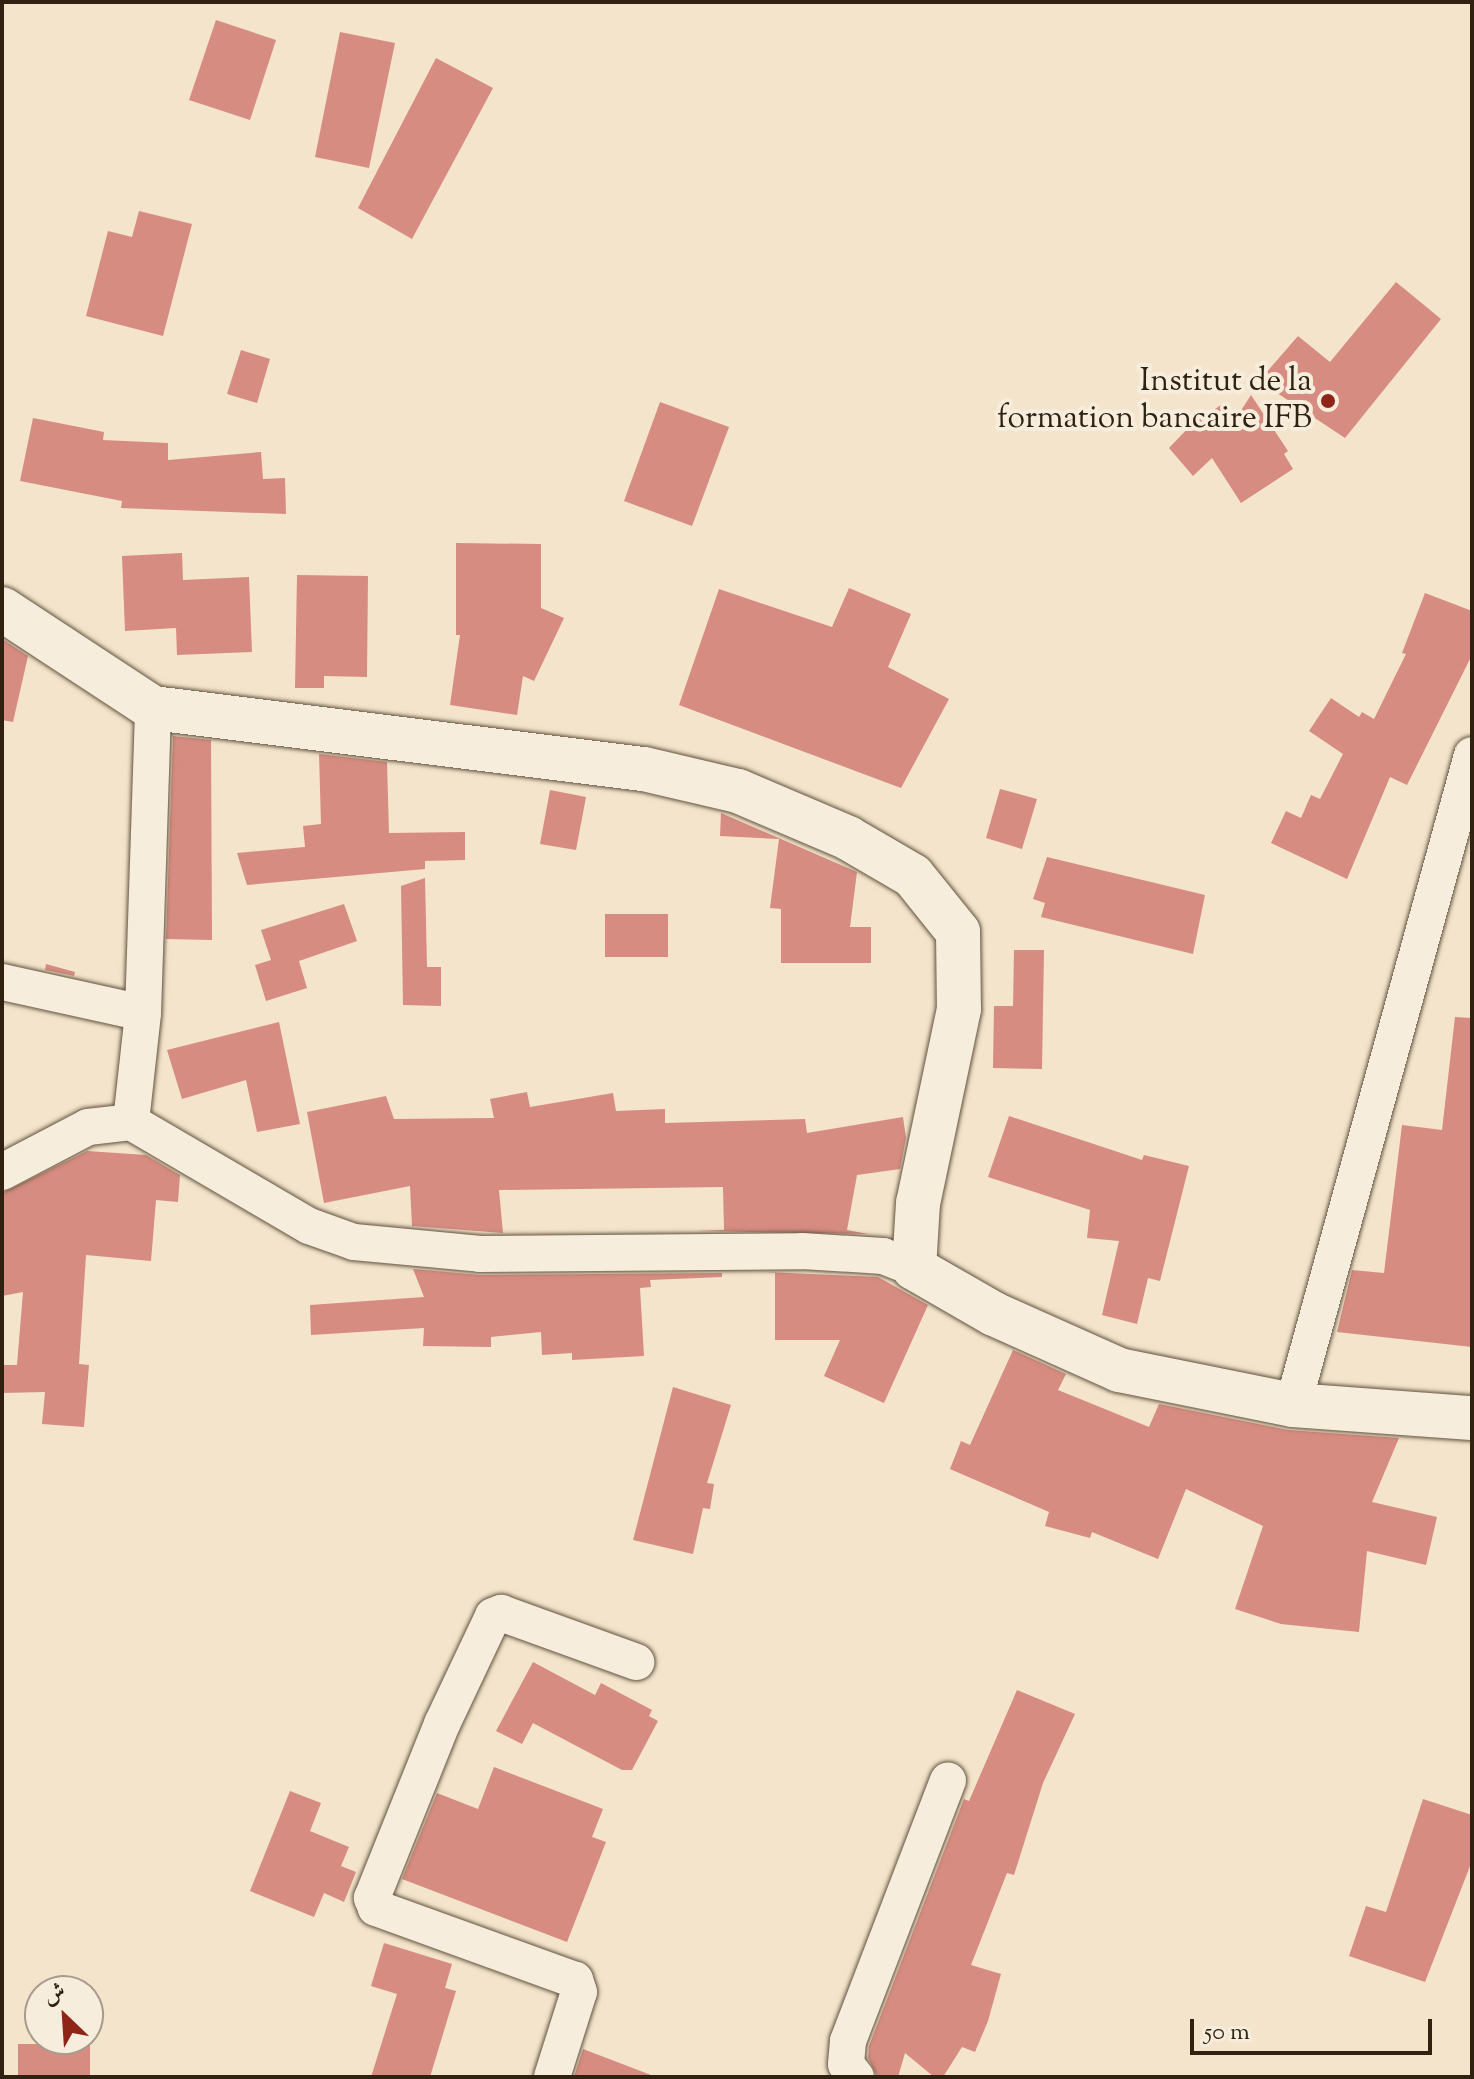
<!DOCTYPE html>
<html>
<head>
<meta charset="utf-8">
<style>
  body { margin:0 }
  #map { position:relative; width:1474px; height:2079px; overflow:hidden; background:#f3e4cb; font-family:"Sorts Mill Goudy",Amiri,serif }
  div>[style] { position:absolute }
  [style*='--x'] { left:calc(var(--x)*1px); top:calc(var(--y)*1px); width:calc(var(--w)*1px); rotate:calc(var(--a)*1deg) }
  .building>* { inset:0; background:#d68c81 }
  .roads { filter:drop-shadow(0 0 2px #62523f) drop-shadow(0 0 2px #62523f) }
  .street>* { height:36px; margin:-18px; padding:0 18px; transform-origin:18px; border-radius:18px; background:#f7eddd }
  .secondary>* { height:44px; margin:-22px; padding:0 22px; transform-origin:22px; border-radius:22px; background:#f7eddd }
  .dots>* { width:22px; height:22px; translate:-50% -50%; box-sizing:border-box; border:4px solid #f7eddd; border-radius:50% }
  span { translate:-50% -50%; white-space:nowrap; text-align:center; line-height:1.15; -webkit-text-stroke:8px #f7eddd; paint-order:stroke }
  .poi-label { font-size:32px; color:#312110 }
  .right { translate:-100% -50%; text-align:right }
  .frame { position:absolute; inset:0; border:4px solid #312110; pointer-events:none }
  .north { position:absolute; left:24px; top:1975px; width:80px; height:80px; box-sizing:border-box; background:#f7eddd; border:2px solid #a89b8b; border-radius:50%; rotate:335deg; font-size:22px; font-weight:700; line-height:32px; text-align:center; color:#312110 }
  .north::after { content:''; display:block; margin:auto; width:28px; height:36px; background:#8f2418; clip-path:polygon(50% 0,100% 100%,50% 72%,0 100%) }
  .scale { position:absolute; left:1190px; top:2019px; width:242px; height:36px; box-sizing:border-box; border:4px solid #312110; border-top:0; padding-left:10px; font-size:24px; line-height:28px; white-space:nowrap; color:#312110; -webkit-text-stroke:6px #f7eddd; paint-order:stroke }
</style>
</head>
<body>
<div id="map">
  <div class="building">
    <i style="clip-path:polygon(216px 20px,276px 40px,250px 120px,189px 100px)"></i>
    <i style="clip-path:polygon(340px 32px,395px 43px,369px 168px,315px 157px)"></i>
    <i style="clip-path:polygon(436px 58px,493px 88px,412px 239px,358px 208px)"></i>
    <i style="clip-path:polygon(139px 211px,192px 224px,163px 336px,86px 316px,108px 231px,132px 237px)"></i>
    <i style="clip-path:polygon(1396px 282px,1441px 319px,1345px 438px,1259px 381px,1298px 336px,1330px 362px)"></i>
    <i style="clip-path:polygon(241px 350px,270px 359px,257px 403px,227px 394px)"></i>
    <i style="clip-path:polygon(1251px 395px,1288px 451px,1284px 454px,1293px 469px,1241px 503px,1212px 458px,1193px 476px,1169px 448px,1191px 425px,1224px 403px,1235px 420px)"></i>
    <i style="clip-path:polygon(660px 402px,729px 427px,692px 526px,624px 501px)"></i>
    <i style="clip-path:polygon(33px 418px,104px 432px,103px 440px,168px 443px,168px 460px,261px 452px,263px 479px,285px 478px,286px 514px,121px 508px,122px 501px,20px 481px)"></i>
    <i style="clip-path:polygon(456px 543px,541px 544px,541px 608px,564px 618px,534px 681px,523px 676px,517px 715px,450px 705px,460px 635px,456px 635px)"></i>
    <i style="clip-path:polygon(182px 553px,183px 580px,249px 577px,252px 652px,177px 655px,176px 628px,125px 631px,122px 556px)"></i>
    <i style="clip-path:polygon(297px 575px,368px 576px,367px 677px,324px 676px,324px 688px,295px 688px)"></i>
    <i style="clip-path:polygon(849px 588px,911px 614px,888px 667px,949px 699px,901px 788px,679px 705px,719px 589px,832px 627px)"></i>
    <i style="clip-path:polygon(1425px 593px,1472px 611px,1472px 655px,1407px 785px,1390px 777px,1347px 879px,1271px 843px,1286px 811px,1301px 818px,1311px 795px,1320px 799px,1343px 754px,1309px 731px,1331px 698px,1359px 717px,1362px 712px,1374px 719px,1406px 654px,1402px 653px)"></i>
    <i style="clip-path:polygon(2px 639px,28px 656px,13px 722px,2px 720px)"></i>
    <i style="clip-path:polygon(173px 736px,211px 740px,212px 940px,166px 939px)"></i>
    <i style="clip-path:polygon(319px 754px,387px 762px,389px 833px,465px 832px,465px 860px,425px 861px,425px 869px,247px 885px,237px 853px,305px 847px,303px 826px,321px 824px)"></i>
    <i style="clip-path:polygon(1000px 789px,1037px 799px,1022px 849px,986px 838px)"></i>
    <i style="clip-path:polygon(550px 790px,586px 797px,576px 850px,540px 844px)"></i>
    <i style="clip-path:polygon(721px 813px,857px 872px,850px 927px,871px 927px,871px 963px,781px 963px,781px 909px,770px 908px,779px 839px,720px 836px)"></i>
    <i style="clip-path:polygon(1047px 857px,1205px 895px,1193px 954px,1041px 917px,1045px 903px,1033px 899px)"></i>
    <i style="clip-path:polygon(425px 878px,427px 967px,441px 967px,441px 1006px,403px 1005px,401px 886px)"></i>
    <i style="clip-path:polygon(344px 904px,357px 941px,299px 961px,307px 988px,266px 1001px,255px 965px,271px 960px,261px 930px)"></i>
    <i style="clip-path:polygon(605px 914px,668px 914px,668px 957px,605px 957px)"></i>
    <i style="clip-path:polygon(1014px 950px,1044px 950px,1042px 1069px,993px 1068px,994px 1006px,1013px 1006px)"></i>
    <i style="clip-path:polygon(46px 964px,75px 972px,74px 976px,45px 970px)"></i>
    <i style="clip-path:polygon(1455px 1017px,1472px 1018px,1472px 1347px,1337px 1332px,1352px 1270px,1384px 1273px,1402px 1125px,1442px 1130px)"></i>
    <i style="clip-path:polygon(279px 1022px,300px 1124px,257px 1132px,246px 1080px,182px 1099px,167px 1050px)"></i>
    <i style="clip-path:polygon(527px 1092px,530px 1107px,613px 1093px,616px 1111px,665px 1109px,665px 1123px,805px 1119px,807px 1133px,903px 1117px,906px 1138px,900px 1169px,857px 1175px,847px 1230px,868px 1234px,696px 1231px,724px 1230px,723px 1187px,499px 1190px,503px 1233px,412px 1226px,410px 1186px,324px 1203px,307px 1112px,386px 1096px,394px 1119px,494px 1118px,490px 1099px)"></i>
    <i style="clip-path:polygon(1009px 1116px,1142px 1160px,1144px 1155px,1189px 1166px,1160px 1281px,1148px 1278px,1137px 1324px,1102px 1315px,1119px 1241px,1087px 1238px,1090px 1210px,988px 1177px)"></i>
    <i style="clip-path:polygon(87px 1151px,146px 1155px,180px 1175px,178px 1202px,156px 1200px,151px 1261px,86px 1255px,79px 1364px,89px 1365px,84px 1427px,42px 1424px,45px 1392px,2px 1393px,2px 1365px,17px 1365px,23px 1292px,2px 1296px,2px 1193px)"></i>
    <i style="clip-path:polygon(413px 1269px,480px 1275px,722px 1273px,722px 1277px,650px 1280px,651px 1287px,640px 1288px,644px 1356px,572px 1360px,572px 1353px,542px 1355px,541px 1332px,491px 1337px,491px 1347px,423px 1346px,424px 1328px,311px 1335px,310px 1305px,424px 1297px)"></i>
    <i style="clip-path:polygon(765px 1272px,878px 1277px,928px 1305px,884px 1403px,824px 1376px,840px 1340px,775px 1340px,775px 1273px)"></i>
    <i style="clip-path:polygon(1013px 1350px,1066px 1374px,1058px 1390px,1149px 1427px,1159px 1404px,1288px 1430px,1399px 1438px,1372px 1502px,1437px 1517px,1426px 1565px,1367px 1551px,1359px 1632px,1281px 1624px,1235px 1609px,1263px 1526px,1186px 1489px,1158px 1559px,1092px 1532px,1090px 1538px,1045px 1526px,1049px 1512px,950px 1469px,961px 1441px,970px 1445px)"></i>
    <i style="clip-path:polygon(673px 1387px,731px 1405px,707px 1483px,714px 1484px,710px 1509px,703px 1508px,693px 1554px,633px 1540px)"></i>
    <i style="clip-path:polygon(533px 1662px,595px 1695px,601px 1683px,652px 1710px,649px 1716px,658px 1721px,632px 1770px,622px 1770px,533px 1723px,522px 1744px,496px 1731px)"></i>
    <i style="clip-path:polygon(1017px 1690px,1075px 1714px,1043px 1783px,1014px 1875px,1007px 1873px,971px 1965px,1001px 1974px,988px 2021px,975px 2052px,962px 2047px,943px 2077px,934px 2077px,905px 2053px,898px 2077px,877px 2076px,868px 2058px,869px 2046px,964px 1799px,969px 1801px)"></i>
    <i style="clip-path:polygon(494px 1767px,603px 1809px,592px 1837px,606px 1842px,567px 1942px,402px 1879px,437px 1793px,478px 1809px)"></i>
    <i style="clip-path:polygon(290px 1791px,321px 1803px,310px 1831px,349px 1847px,341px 1866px,356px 1872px,344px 1902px,324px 1893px,314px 1917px,250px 1891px)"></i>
    <i style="clip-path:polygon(1423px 1799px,1472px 1815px,1472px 1861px,1425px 1982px,1349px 1956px,1366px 1906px,1386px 1912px)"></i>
    <i style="clip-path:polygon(384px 1943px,452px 1964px,445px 1988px,456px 1991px,430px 2077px,371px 2077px,397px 1994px,371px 1986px)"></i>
    <i style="clip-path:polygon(18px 2044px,90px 2044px,90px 2077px,18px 2077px)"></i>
    <i style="clip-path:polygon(583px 2049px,651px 2075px,650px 2077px,574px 2077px)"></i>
  </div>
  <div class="roads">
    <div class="street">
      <i style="--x:2;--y:982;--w:144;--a:12.4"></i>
      <i style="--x:131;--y:1122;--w:110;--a:-83.7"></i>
      <i style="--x:143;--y:1013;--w:305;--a:-88.1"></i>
      <i style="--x:2;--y:1172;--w:97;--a:-27.6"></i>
      <i style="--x:88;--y:1127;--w:43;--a:-6.6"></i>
      <i style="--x:131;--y:1122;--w:206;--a:30.3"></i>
      <i style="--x:309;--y:1226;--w:48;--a:19.6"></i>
      <i style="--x:354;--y:1242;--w:127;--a:5.4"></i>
      <i style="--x:480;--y:1254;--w:322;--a:-0.5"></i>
      <i style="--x:802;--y:1251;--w:81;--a:3.5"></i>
      <i style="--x:883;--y:1256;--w:33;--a:21"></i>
      <i style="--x:1293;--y:1405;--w:674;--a:-74.6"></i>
      <i style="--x:552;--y:2077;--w:89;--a:-72.4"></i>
      <i style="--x:579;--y:1992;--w:13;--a:-108"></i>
      <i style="--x:575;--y:1980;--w:212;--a:-160.1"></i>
      <i style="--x:376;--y:1908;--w:11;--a:-112"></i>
      <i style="--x:372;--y:1898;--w:188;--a:-68.1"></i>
      <i style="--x:442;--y:1724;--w:119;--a:-64.7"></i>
      <i style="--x:493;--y:1616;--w:9;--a:-21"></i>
      <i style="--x:501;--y:1613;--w:144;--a:19.9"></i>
      <i style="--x:856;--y:2077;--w:16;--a:-128"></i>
      <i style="--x:846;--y:2064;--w:23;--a:-85"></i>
      <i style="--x:848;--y:2041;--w:279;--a:-69"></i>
    </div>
    <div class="secondary">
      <i style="--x:2;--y:609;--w:181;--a:33.3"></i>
      <i style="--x:153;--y:708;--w:495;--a:7.1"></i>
      <i style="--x:644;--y:769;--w:97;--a:13.2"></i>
      <i style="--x:738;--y:791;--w:120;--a:23.1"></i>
      <i style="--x:848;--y:838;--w:75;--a:30.3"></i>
      <i style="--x:913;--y:876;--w:72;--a:51.2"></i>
      <i style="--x:958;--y:932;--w:77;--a:89.3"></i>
      <i style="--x:959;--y:1009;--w:198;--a:101.9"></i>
      <i style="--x:918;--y:1203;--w:65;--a:93.5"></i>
      <i style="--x:914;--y:1268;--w:92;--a:29.9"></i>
      <i style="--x:994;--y:1314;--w:137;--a:24.1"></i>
      <i style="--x:1119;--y:1370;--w:177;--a:11.4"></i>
      <i style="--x:1293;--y:1405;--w:179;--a:4.2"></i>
    </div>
  </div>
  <div class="dots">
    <i style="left:1328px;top:401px;background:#8f2418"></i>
  </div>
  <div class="poi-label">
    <span class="right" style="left:1312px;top:401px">Institut de la<br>formation bancaire IFB</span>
  </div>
  <div class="frame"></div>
  <div class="north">ش</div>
  <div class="scale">50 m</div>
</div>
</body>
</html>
